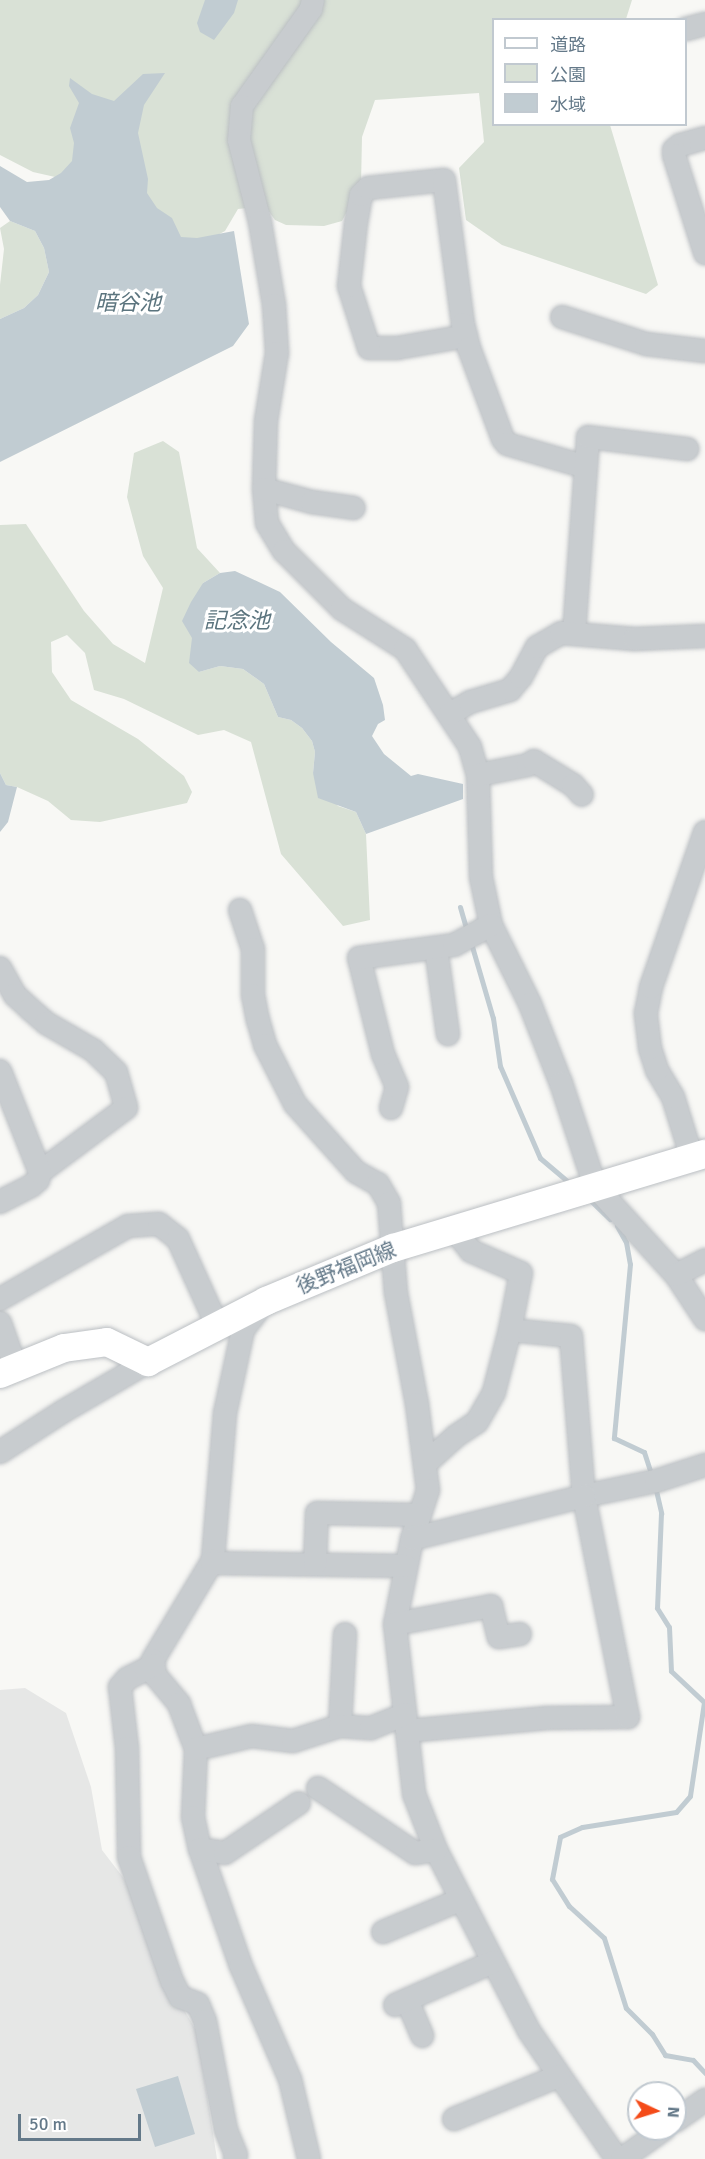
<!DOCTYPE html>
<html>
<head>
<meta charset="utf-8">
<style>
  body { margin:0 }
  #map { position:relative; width:705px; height:2159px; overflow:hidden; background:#f8f8f5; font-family:Signika,"Noto Sans JP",sans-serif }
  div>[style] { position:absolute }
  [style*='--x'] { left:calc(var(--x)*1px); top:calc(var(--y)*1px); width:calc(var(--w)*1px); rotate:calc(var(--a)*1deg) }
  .built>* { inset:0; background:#e6e7e6 }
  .green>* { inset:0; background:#d9e1d6 }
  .water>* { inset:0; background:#c1ccd2 }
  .stream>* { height:5px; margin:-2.5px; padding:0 2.5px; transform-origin:2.5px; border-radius:2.5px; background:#c1ccd2 }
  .roads { filter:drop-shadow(0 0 2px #bbbfc3) drop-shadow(0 0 2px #bbbfc3) }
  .minor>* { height:22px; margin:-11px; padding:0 11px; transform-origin:11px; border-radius:11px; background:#c8cccf }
  .major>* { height:28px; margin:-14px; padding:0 14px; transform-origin:14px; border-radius:14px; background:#fff }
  span { translate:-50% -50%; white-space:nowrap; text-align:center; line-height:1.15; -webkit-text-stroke:6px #fff; paint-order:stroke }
  .street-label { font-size:21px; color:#647989 }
  .water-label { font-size:22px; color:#5b747e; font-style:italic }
  .legend { position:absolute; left:492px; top:18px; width:195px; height:108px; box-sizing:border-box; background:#fff; border:2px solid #c1c9d0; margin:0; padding:8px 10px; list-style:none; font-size:18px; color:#647989 }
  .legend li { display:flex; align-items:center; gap:12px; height:30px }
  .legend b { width:30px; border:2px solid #c1c9d0 }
  .north { position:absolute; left:627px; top:2081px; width:60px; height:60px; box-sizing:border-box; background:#fff; border:2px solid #c1c9d0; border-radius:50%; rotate:94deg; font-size:16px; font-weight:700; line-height:24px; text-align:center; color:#647989 }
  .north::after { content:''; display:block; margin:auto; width:21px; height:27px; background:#f44b19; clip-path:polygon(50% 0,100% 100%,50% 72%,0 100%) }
  .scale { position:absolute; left:18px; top:2114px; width:123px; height:27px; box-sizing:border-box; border:3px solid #647989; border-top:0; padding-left:8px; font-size:18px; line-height:21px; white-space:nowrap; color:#647989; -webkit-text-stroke:4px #fff; paint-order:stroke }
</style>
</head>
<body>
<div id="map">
  <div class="built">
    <i style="clip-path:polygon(25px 1688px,66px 1713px,91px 1787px,102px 1850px,135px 1893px,174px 1993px,197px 2032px,217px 2159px,0 2159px,0 1690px)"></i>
  </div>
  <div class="green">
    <i style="clip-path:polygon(0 0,632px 0,626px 19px,494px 20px,494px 124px,610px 125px,658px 285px,646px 294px,502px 245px,466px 220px,459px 168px,484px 142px,479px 93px,375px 100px,362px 137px,361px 185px,342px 221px,324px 226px,286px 225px,275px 220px,265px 206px,238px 209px,225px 231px,197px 246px,168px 238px,83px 145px,64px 179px,33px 172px,0 155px)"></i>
    <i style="clip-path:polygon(10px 221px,35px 231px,44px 248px,49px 272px,38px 295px,24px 308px,0 319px,0 285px,4px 249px,0 228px)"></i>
    <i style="clip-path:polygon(163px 441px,179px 452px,197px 548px,220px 573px,203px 583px,192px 638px,192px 651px,199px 672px,220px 666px,243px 669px,264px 684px,278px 717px,291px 720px,302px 728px,312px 741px,315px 752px,313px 773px,338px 806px,356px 812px,366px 834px,370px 920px,343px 926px,281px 854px,251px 742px,224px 730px,198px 735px,124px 699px,94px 690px,85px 653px,67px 635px,51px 642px,52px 672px,71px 700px,138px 739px,184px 776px,192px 792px,187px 803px,100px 822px,71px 820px,48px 801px,17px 787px,6px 785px,0 773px,0 525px,26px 524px,84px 611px,113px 644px,145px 663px,163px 588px,143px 556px,127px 497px,134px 453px)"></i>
  </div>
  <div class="water">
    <i style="clip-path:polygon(205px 0,238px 0,234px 13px,214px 40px,200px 32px,197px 23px)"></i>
    <i style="clip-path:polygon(165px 73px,144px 105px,138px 133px,148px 179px,147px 193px,157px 208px,172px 218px,181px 237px,197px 238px,234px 231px,249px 324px,233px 346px,0 462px,0 319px,24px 308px,38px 295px,49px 272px,44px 248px,35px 231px,10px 221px,0 207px,0 166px,27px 182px,49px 180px,61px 173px,72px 161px,74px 143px,70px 128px,79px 103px,69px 86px,70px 78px,92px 94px,114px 101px,143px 74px)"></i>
    <i style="clip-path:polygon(235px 571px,280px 592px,331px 642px,374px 678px,383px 705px,385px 720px,378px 724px,372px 736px,384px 754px,411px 776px,418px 774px,463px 784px,463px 799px,366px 834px,356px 812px,318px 798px,313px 773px,315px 752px,312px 741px,302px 728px,291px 720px,278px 717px,264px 684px,243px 669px,220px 666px,199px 672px,189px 663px,192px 638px,182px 621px,191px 602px,203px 583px,220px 573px)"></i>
    <i style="clip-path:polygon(0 773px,6px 785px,17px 787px,8px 822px,0 832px)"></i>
    <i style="clip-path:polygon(178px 2076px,195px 2134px,155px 2147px,136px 2089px)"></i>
  </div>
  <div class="stream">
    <i style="--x:460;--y:907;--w:25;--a:74"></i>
    <i style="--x:471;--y:943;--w:78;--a:73.7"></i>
    <i style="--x:493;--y:1018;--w:49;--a:81.7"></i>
    <i style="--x:500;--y:1066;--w:100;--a:66.5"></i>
    <i style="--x:540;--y:1158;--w:42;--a:40.2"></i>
    <i style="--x:589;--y:1199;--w:29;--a:44"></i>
    <i style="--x:617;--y:1226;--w:18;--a:61"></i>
    <i style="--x:626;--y:1242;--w:22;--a:80"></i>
    <i style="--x:630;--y:1264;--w:175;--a:95.3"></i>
    <i style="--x:614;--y:1438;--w:33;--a:25"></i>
    <i style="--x:644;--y:1452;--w:26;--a:72"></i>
    <i style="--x:655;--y:1486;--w:28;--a:77"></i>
    <i style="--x:661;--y:1513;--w:95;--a:92.4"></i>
    <i style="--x:657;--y:1608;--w:22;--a:58"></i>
    <i style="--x:669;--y:1627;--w:44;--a:87.4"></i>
    <i style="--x:671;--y:1671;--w:45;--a:43.2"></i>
    <i style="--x:704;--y:1702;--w:95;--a:98.5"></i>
    <i style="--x:690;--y:1796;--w:21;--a:131"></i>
    <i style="--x:676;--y:1812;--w:95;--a:170.9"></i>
    <i style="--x:582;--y:1827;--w:24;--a:156"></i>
    <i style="--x:560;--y:1837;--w:43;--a:100.8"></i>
    <i style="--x:552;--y:1879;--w:32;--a:58"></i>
    <i style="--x:569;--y:1906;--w:47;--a:42.4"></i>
    <i style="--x:604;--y:1938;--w:73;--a:72.6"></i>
    <i style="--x:626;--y:2008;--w:37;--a:45"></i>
    <i style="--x:652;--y:2034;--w:25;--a:58"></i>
    <i style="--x:665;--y:2055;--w:28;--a:10"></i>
    <i style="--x:693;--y:2060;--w:18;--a:47"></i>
  </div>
  <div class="roads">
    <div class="minor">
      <i style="--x:313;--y:0;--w:9;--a:103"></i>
      <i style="--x:311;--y:9;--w:119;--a:125.4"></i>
      <i style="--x:242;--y:106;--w:34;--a:95"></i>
      <i style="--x:239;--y:140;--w:85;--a:75.6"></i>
      <i style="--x:260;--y:222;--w:84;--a:80.4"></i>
      <i style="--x:274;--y:305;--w:48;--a:86.4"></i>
      <i style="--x:277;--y:353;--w:69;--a:99.2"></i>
      <i style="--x:266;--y:421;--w:68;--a:91.7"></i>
      <i style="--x:264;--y:489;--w:34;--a:85"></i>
      <i style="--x:267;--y:523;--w:33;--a:59"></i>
      <i style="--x:284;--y:551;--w:82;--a:45"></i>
      <i style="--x:342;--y:609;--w:75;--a:32.4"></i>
      <i style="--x:405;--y:649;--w:118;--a:56.4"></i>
      <i style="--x:470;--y:747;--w:29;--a:74"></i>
      <i style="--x:478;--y:775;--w:102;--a:88.3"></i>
      <i style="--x:481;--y:877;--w:49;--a:78.2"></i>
      <i style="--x:491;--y:925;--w:88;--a:63.7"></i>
      <i style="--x:530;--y:1004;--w:85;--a:68.6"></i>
      <i style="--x:561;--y:1083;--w:108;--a:71.7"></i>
      <i style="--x:595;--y:1186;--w:120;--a:47.7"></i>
      <i style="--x:676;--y:1275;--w:53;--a:56.6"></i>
      <i style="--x:686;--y:29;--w:20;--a:-15"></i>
      <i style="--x:705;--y:138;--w:26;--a:164"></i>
      <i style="--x:680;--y:145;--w:8;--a:140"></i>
      <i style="--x:674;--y:150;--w:5;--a:90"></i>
      <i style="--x:674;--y:155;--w:103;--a:72.4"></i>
      <i style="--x:562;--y:317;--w:88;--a:17.8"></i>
      <i style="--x:646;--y:344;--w:59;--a:6.8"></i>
      <i style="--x:466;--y:336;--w:70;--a:170.1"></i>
      <i style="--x:397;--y:348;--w:28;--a:180"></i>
      <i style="--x:369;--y:348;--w:65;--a:-107.9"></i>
      <i style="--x:349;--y:286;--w:63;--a:-83.7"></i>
      <i style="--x:356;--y:223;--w:28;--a:-80"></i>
      <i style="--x:361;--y:195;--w:10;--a:-45"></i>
      <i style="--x:368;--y:188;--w:76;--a:-6"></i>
      <i style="--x:444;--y:180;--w:145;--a:82.5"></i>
      <i style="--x:463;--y:324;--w:25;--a:76"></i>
      <i style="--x:469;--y:348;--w:97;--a:69.5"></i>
      <i style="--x:503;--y:439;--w:6;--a:51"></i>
      <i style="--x:507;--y:444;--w:82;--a:16.2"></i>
      <i style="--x:264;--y:489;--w:50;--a:15.2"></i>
      <i style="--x:312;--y:502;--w:42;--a:8.1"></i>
      <i style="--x:574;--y:634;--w:197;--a:-85.9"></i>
      <i style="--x:588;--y:437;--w:100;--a:6.9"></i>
      <i style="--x:450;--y:714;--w:23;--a:-31"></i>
      <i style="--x:470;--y:702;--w:42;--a:-16.7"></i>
      <i style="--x:510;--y:690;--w:17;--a:-50"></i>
      <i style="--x:521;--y:677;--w:34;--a:-62"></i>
      <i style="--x:537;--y:647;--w:28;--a:-30"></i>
      <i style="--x:561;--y:633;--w:74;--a:4.6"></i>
      <i style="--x:635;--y:639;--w:70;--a:-2.5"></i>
      <i style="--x:478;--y:775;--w:51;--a:-11.3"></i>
      <i style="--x:528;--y:765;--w:7;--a:-34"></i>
      <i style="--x:534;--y:761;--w:46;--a:31.6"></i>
      <i style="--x:573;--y:785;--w:13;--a:48"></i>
      <i style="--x:240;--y:910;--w:41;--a:71.6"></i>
      <i style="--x:253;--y:949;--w:46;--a:90"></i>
      <i style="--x:253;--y:995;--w:25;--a:79"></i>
      <i style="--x:258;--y:1020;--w:26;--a:74"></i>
      <i style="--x:265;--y:1045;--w:66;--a:63"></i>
      <i style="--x:295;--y:1104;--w:91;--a:48.1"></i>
      <i style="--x:356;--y:1172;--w:25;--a:29"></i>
      <i style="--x:378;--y:1184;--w:22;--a:60"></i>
      <i style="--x:389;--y:1203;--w:90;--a:85.6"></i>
      <i style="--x:396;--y:1293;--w:113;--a:79.3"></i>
      <i style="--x:417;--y:1404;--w:87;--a:82.7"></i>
      <i style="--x:428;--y:1490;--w:52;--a:108.1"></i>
      <i style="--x:412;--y:1539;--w:87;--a:101.3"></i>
      <i style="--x:395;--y:1624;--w:171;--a:83.6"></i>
      <i style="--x:414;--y:1794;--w:60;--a:68.6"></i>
      <i style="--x:436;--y:1850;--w:203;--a:62.8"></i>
      <i style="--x:529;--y:2031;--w:155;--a:55.5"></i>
      <i style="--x:436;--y:948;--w:87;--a:82.1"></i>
      <i style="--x:0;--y:968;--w:31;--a:61"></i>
      <i style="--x:15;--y:995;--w:21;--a:43"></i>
      <i style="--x:30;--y:1009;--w:21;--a:41"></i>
      <i style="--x:46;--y:1023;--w:54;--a:29.9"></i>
      <i style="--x:93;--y:1050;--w:32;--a:44"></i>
      <i style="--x:116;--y:1072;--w:37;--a:74"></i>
      <i style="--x:126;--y:1108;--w:107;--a:143.3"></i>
      <i style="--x:40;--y:1172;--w:8;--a:104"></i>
      <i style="--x:38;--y:1180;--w:9;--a:139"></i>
      <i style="--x:31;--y:1186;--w:35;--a:153"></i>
      <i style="--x:0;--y:1071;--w:109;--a:68.4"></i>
      <i style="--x:391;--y:1108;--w:22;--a:-74"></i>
      <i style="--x:397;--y:1087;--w:36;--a:-113"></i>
      <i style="--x:383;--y:1054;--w:99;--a:-104"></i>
      <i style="--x:359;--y:958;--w:96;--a:-7.8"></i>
      <i style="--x:454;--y:945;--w:42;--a:-28.4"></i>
      <i style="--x:692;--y:1158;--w:64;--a:-107.3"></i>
      <i style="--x:673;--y:1097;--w:31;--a:-121"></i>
      <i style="--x:657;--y:1070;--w:23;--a:-108"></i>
      <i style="--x:650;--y:1048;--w:35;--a:-97"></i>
      <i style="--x:646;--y:1013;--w:26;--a:-79"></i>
      <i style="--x:651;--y:987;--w:164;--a:-70.8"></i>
      <i style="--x:676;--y:1275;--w:33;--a:-27"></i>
      <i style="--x:0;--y:1299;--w:147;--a:-29.7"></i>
      <i style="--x:128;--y:1226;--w:31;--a:-4"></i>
      <i style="--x:159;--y:1224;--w:24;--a:38"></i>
      <i style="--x:178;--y:1239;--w:97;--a:65.6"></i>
      <i style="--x:263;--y:1304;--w:33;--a:128"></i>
      <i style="--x:243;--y:1330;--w:85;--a:102.2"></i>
      <i style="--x:225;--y:1413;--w:147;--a:94.7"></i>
      <i style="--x:213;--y:1560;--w:117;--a:121"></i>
      <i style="--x:153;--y:1660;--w:15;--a:82"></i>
      <i style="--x:155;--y:1675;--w:38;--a:50"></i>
      <i style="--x:179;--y:1704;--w:48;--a:69.3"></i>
      <i style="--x:196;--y:1749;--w:68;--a:92.5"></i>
      <i style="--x:193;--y:1817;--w:33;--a:78"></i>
      <i style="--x:200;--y:1849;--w:124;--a:70.7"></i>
      <i style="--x:241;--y:1966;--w:123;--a:66.6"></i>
      <i style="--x:290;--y:2079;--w:82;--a:76.6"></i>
      <i style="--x:0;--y:1323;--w:48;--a:70.4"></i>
      <i style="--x:510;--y:1330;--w:61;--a:5.6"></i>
      <i style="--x:571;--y:1336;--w:161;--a:85.4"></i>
      <i style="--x:584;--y:1496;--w:74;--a:-11.8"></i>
      <i style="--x:656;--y:1481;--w:52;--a:-18.1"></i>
      <i style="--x:0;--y:1452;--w:74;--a:-32.8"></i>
      <i style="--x:62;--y:1412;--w:99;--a:-30.2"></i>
      <i style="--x:425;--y:1464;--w:42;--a:-42.1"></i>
      <i style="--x:456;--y:1436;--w:25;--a:-34"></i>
      <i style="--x:477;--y:1422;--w:34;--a:-60"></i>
      <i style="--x:494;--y:1392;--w:64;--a:-75.5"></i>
      <i style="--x:510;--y:1330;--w:58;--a:-79.1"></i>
      <i style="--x:521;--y:1273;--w:55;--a:-156.3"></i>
      <i style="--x:471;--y:1251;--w:13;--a:-129"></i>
      <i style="--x:463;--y:1241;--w:14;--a:-102"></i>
      <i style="--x:212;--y:1563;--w:194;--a:0.9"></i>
      <i style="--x:315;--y:1564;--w:51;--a:-87.8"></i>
      <i style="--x:317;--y:1513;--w:103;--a:1.1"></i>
      <i style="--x:395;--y:1624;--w:98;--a:-10.6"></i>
      <i style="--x:491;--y:1606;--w:32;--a:76"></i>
      <i style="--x:499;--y:1637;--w:21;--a:-8"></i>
      <i style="--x:154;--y:1665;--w:30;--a:153"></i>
      <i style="--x:127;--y:1679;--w:11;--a:131"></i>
      <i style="--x:120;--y:1687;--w:61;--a:83.5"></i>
      <i style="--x:127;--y:1748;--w:109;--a:88.9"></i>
      <i style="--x:129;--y:1857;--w:131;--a:70.9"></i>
      <i style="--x:172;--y:1981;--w:18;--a:63"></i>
      <i style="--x:180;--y:1997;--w:19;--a:21"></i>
      <i style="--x:198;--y:2004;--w:18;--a:68"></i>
      <i style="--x:205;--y:2021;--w:111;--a:79.1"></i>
      <i style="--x:226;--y:2130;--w:27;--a:68"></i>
      <i style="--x:236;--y:2155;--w:4;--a:104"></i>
      <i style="--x:340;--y:1726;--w:92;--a:-86.9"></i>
      <i style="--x:407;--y:1731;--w:141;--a:-5.3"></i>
      <i style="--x:547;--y:1718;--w:81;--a:-0.7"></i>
      <i style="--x:628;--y:1717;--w:225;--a:-101.3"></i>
      <i style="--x:584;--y:1496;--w:177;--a:166"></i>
      <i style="--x:196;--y:1749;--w:57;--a:-13.1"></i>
      <i style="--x:252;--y:1736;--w:41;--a:7"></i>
      <i style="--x:293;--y:1741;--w:49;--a:-17.7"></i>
      <i style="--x:340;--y:1726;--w:31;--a:4"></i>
      <i style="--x:371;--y:1728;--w:37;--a:-22"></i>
      <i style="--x:318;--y:1788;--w:117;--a:33.8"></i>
      <i style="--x:415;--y:1853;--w:21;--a:-8"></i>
      <i style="--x:200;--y:1849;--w:25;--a:9"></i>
      <i style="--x:225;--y:1853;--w:89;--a:-34"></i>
      <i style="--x:383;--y:1932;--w:83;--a:-22.6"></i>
      <i style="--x:407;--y:2000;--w:39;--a:67"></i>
      <i style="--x:395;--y:2005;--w:107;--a:-23.7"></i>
      <i style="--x:454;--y:2119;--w:113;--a:-22.3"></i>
      <i style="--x:675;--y:2121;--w:37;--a:-35"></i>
      <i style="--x:622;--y:2159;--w:52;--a:-35.5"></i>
    </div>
    <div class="major">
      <i style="--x:0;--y:1374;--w:69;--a:-22.1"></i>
      <i style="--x:64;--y:1348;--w:43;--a:-7.9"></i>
      <i style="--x:107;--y:1342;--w:46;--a:26"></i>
      <i style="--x:148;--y:1362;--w:133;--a:-27.3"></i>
      <i style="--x:266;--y:1301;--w:138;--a:-22.7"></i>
      <i style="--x:393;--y:1248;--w:326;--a:-16.8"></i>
    </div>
  </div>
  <div class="street-label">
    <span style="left:346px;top:1268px;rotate:-22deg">後野福岡線</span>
  </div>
  <div class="water-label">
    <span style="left:128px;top:303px">暗谷池</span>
    <span style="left:237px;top:621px">記念池</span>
  </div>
  <ul class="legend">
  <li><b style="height:8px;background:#fff"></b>道路</li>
  <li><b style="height:16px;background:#d9e1d6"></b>公園</li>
  <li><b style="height:16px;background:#c1ccd2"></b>水域</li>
  </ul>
  <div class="north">N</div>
  <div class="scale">50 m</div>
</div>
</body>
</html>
